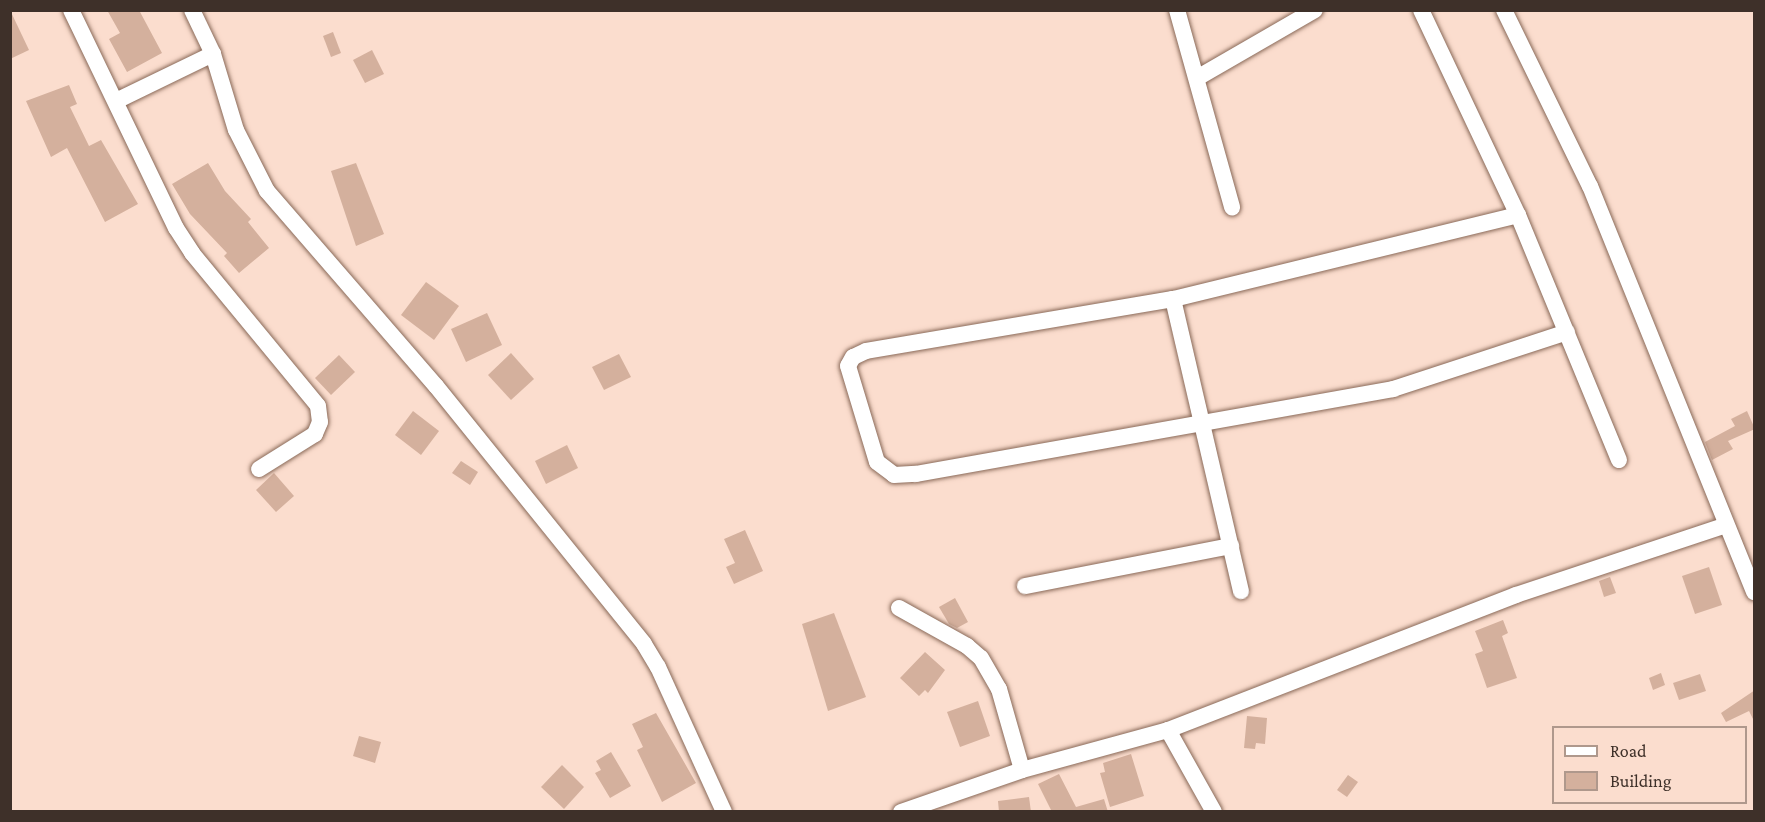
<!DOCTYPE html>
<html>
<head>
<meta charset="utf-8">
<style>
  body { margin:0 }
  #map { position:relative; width:1765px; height:822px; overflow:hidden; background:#fbddce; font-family:"Crimson Pro",serif }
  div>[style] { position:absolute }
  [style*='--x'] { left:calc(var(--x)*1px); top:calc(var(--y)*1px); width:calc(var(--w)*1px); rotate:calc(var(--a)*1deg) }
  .building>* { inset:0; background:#d4b09d }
  .roads { filter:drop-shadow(0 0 2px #896958) drop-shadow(0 0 2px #896958) }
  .minor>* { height:16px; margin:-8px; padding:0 8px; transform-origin:8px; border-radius:8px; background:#fff }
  span { translate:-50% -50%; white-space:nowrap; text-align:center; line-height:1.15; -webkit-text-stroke:6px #fbddce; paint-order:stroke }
  .frame { position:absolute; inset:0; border:12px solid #3e3029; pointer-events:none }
  .legend { position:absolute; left:1552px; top:726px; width:195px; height:78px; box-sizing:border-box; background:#fbddce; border:2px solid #af988c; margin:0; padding:8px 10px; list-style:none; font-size:18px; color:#3e3029 }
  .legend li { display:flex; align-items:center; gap:12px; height:30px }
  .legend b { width:30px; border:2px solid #af988c }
</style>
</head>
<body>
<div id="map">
  <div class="building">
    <i style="clip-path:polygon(10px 10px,29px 50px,10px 59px)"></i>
    <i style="clip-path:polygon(107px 10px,139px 10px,162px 53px,127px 72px,109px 39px,120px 33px)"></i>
    <i style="clip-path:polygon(333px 32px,341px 53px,331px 57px,323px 36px)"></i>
    <i style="clip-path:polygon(372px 50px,384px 74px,365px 83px,353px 60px)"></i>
    <i style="clip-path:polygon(69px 85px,77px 104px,70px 107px,89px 146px,101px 140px,138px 204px,105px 222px,67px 148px,51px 157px,26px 101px)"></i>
    <i style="clip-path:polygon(208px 163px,225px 191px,251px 219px,248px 222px,269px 248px,239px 273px,224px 256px,227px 253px,190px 214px,172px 184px)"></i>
    <i style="clip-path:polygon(356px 163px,384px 234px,356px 246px,331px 171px)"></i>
    <i style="clip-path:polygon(426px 282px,459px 306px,434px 340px,401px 315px)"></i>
    <i style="clip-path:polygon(487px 313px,502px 345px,466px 362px,451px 329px)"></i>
    <i style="clip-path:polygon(511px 353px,534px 379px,511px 400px,488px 375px)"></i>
    <i style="clip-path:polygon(619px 354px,631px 377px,604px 390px,592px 367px)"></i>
    <i style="clip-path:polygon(339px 355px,355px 372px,331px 395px,315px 378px)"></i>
    <i style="clip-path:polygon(413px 411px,439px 431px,421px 455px,395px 435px)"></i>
    <i style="clip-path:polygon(1747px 411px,1755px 429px,1728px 441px,1733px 449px,1712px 460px,1705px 442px,1735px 426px,1731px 419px)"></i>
    <i style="clip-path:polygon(567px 445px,578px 468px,546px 484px,535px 461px)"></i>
    <i style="clip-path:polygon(461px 461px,478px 472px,470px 485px,452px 473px)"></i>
    <i style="clip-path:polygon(274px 473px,294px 496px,276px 512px,256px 490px)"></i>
    <i style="clip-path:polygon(745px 530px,763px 571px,734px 584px,726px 567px,735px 563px,724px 539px)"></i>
    <i style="clip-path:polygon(1709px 567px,1722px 605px,1695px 614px,1682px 576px)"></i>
    <i style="clip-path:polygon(1610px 577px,1616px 593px,1604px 597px,1599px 581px)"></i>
    <i style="clip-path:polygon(955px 598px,968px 622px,957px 628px,949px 624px,939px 607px)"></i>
    <i style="clip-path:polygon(834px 613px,866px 697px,828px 711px,802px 624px)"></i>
    <i style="clip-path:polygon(1503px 620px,1508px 633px,1502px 636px,1517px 678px,1487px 688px,1475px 654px,1483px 651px,1475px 631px)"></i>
    <i style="clip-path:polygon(925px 652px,945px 670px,928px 693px,925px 690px,919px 696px,900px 678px)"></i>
    <i style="clip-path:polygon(1661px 673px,1665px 685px,1653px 690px,1649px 678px)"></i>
    <i style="clip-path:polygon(1700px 674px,1706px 691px,1679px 700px,1673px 683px)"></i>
    <i style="clip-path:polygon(1755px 690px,1755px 723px,1749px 711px,1726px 722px,1721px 713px)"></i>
    <i style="clip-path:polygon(978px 701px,990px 736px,960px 747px,947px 712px)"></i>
    <i style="clip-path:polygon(656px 713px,696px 783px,662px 802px,637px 750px,643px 747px,632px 724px)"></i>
    <i style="clip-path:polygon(1247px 716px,1267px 718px,1265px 744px,1256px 743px,1255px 749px,1244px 748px)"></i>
    <i style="clip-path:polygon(359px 736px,381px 742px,375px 763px,353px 756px)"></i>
    <i style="clip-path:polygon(611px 752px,631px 786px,610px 798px,595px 773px,601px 770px,596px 761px)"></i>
    <i style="clip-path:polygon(1131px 754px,1144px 796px,1110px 807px,1100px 773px,1105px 772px,1103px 763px)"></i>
    <i style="clip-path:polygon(562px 765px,584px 787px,564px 809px,541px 787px)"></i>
    <i style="clip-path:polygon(1059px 774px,1076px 807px,1104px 799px,1108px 812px,1052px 812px,1038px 784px)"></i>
    <i style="clip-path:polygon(1348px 775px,1358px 782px,1347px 797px,1337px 790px)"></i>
    <i style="clip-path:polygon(1029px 797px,1031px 812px,999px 812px,998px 801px)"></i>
  </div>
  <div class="roads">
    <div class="minor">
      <i style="--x:71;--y:10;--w:242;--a:64.3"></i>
      <i style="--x:176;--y:228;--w:30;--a:57"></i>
      <i style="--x:192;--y:253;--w:198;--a:50.5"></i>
      <i style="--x:318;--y:406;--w:16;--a:83"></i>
      <i style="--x:320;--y:422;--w:13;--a:113"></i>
      <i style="--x:315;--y:434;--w:66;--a:148"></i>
      <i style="--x:192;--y:10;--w:49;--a:64.5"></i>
      <i style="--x:213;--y:54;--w:79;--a:73.2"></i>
      <i style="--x:236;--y:130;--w:68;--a:63.1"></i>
      <i style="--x:267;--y:191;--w:258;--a:49.1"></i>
      <i style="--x:436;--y:386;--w:331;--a:51.1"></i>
      <i style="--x:644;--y:644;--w:27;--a:59"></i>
      <i style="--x:658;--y:667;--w:159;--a:65.5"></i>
      <i style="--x:1177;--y:10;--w:205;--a:74.4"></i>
      <i style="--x:1421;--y:10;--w:227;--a:64.7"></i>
      <i style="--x:1518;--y:215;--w:265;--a:67.6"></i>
      <i style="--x:1504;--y:10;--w:196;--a:64"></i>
      <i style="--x:1590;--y:186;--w:438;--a:68"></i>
      <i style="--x:1197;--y:78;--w:136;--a:-30"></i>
      <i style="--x:116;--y:101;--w:108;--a:-25.9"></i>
      <i style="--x:1518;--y:215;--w:355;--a:166.3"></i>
      <i style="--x:1173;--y:299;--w:311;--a:170.4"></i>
      <i style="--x:866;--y:351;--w:14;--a:155"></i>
      <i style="--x:853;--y:357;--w:10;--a:119"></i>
      <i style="--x:848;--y:366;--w:100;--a:73.2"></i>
      <i style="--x:877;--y:462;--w:21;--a:37"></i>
      <i style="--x:894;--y:475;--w:22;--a:-3"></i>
      <i style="--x:916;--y:474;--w:485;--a:-10.1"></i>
      <i style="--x:1393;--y:389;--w:183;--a:-18.1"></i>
      <i style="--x:1173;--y:299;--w:300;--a:76.9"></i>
      <i style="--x:1025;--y:586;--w:210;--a:-11"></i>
      <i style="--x:899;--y:608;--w:78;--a:29.2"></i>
      <i style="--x:967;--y:646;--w:18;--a:41"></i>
      <i style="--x:981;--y:658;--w:36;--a:60"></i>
      <i style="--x:999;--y:689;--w:84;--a:74.1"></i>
      <i style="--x:1168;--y:730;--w:94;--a:60.7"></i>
      <i style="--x:901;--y:812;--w:128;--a:-19.1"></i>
      <i style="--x:1022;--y:770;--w:151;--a:-15.3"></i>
      <i style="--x:1168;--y:730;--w:373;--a:-21.2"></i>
      <i style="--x:1516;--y:595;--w:221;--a:-18.4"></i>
    </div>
  </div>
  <div class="frame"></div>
  <ul class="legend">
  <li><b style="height:8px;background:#fff"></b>Road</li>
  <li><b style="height:16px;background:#d4b09d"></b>Building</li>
  </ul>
</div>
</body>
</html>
